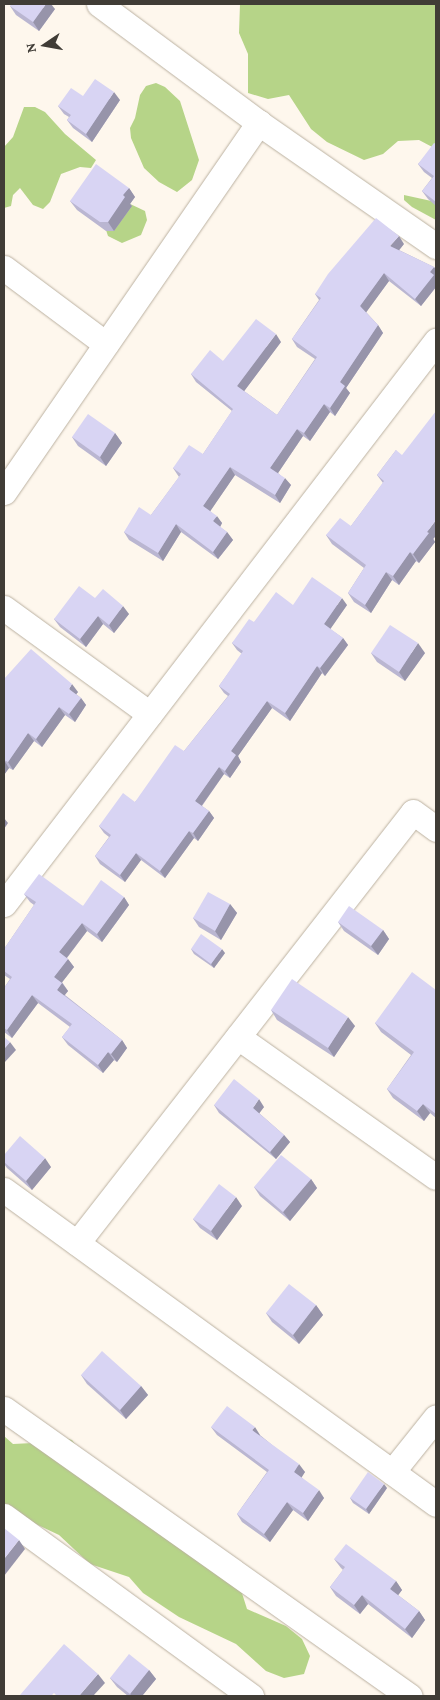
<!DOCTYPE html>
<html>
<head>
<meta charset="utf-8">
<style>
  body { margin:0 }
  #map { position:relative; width:440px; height:1700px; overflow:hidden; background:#fef7ed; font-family:"Crimson Pro",serif }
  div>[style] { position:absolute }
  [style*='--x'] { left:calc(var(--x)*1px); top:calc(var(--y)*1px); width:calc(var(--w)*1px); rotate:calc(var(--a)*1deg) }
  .forest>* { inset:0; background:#b6d488 }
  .roads { filter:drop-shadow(0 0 1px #bbb1a1) drop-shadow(0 0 1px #bbb1a1) }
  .street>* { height:25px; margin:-12.5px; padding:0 12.5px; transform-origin:12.5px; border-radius:12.5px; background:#fff }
  .wall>* { inset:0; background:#bab6d1 }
  .shaded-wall>* { inset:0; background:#9794aa }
  .building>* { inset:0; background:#d8d4f3 }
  span { translate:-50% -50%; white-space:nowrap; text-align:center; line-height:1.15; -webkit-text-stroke:4px #fef7ed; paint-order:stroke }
  .frame { position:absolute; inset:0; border:5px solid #403c36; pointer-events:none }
  .north { position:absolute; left:20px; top:20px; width:50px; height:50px; -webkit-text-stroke:4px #fef7ed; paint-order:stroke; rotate:258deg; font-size:14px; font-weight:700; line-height:20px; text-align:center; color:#403c36 }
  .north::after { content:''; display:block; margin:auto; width:18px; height:22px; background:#403c36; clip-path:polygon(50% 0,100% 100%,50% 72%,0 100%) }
</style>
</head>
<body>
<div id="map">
  <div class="forest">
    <i style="clip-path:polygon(240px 4px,436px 4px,436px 149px,419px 140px,398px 141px,383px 154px,364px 160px,327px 142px,311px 129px,289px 95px,268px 99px,248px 93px,248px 54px,239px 33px)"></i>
    <i style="clip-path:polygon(156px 83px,165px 87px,180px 101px,199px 160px,192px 180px,177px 192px,159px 182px,144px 168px,131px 138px,130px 128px,135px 118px,140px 95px,146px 86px)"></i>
    <i style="clip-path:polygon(24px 107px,35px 107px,45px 112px,65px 134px,96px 160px,91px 168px,80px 167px,61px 174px,50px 202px,43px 209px,33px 205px,20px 188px,13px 195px,11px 206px,4px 208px,4px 147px,13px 137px)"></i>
    <i style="clip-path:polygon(404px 195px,436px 202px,436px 220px,412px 207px,404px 200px)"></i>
    <i style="clip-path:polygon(126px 202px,145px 211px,147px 220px,141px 235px,122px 243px,108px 236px,105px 227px)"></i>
    <i style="clip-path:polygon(52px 1434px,72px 1440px,84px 1457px,241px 1590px,247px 1609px,286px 1626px,302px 1639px,310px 1656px,304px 1674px,284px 1678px,266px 1671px,236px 1644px,179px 1617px,143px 1593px,129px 1577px,90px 1564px,59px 1535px,4px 1509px,4px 1436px,13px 1444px,33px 1443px)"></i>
  </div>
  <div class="roads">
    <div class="street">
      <i style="--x:99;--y:4;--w:199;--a:36.6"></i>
      <i style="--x:259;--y:123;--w:216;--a:34.8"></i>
      <i style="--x:4;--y:268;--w:127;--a:36.7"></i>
      <i style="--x:4;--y:492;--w:449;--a:-55.4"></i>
      <i style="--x:4;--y:608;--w:180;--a:36"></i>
      <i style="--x:4;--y:904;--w:710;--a:-52.5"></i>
      <i style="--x:238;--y:1037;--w:242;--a:35.3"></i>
      <i style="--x:4;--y:1190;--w:534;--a:36.01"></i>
      <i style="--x:77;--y:1243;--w:546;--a:-52.06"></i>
      <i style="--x:413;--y:812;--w:29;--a:36"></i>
      <i style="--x:4;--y:1409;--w:497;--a:35.3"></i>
      <i style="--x:392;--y:1472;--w:70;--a:-51.3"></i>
      <i style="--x:4;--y:1516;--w:306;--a:36.1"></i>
    </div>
  </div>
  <div class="wall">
    <i style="clip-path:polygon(10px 6px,55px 9px,39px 31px,16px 15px)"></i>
    <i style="clip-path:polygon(83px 96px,120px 100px,92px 142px,73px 128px,67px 120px,69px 117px,64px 114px,58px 106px)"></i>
    <i style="clip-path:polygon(436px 144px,436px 206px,428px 199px,422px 191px,432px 178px,424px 172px,418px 164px)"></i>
    <i style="clip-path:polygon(129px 188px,135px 197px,130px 204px,132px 206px,114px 231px,106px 231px,77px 210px,70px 201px)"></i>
    <i style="clip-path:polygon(404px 244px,399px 250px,434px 267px,436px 270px,436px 287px,421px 306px,389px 281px,366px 312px,378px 325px,383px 333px,346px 388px,350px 393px,335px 416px,330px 412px,310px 441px,303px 436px,278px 473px,291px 485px,280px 503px,235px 475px,210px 511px,222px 523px,220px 527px,227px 532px,233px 540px,218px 559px,181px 532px,163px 561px,129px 540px,124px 532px,151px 515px,179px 477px,173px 468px,203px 454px,232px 411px,196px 382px,191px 374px,223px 361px,281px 342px,244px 391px,277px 415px,315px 359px,297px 347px,292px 339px,319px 300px,315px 294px)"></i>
    <i style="clip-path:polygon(115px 433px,122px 443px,106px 466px,78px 446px,72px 437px)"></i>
    <i style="clip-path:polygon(396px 450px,435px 542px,419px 563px,416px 561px,399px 585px,392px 580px,371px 613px,354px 602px,348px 593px,364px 568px,332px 544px,326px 535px,351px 526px,383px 483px,377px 475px)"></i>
    <i style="clip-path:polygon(95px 598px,129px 614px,114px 633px,103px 624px,86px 647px,60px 627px,54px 619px)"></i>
    <i style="clip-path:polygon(293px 605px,347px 605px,330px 629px,343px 638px,348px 645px,325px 676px,322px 673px,290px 721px,272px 708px,238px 756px,241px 762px,230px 778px,224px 774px,202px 806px,209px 811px,214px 818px,198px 841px,194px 838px,165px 878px,141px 860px,125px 882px,100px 864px,95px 856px,109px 837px,104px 833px,99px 826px,135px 802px,184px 751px,228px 696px,224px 693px,219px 686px,242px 654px,237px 650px,232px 643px,254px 622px)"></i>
    <i style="clip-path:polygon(371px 653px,425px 653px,405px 681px,377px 662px)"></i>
    <i style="clip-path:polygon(4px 679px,78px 692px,76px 694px,81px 698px,86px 705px,75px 722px,65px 715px,42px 747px,34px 741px,13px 770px,9px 768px,4px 775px)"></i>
    <i style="clip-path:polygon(24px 894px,83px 906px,124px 897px,129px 905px,102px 942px,87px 931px,67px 958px,74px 967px,62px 982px,68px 991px,65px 995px,122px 1040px,127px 1048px,117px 1062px,114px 1060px,103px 1073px,68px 1045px,62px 1037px,70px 1027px,38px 1003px,12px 1038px,4px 1032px,4px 988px,10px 979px,4px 975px,4px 949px,34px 905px,30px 902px)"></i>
    <i style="clip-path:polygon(230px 904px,237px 913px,221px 940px,199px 927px,193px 918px)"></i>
    <i style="clip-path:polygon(338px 922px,383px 930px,389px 939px,378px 955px,344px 931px)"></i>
    <i style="clip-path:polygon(191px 949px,225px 953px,214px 968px,194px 954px)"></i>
    <i style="clip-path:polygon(436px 990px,436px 1118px,430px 1113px,424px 1121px,393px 1098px,387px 1089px,411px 1055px,381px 1032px,375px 1023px)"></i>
    <i style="clip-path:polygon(271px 1010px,355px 1026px,334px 1057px,277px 1020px)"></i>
    <i style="clip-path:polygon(214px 1105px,264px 1107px,259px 1113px,284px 1135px,290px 1142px,276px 1159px,219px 1113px)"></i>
    <i style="clip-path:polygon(4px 1155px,51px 1167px,32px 1190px,7px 1168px,4px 1164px)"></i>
    <i style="clip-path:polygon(311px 1179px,317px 1188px,290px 1221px,260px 1196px,254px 1187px)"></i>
    <i style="clip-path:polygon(242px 1206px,217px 1240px,200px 1228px,193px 1219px)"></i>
    <i style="clip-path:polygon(316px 1305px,323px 1315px,299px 1344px,272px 1322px,266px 1313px)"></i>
    <i style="clip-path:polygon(81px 1375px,141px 1386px,148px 1395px,126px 1419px,87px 1384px)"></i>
    <i style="clip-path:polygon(211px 1427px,260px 1435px,305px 1472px,301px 1477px,324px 1498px,308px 1521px,293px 1510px,270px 1542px,242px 1522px,237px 1514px,267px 1472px,217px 1435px)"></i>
    <i style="clip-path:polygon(387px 1488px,369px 1514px,353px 1503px,350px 1498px)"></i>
    <i style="clip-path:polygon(334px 1559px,396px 1581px,402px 1590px,398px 1595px,419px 1611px,425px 1620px,412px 1638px,368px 1604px,360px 1614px,336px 1596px,330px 1587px,343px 1570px,341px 1568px)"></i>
    <i style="clip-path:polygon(149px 1670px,156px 1679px,142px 1696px,128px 1696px,117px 1687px,110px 1678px)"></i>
  </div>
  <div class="shaded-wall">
    <i style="clip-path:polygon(46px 4px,51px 4px,55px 9px,39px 31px,33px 22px)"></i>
    <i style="clip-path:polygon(114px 92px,120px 100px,92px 142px,86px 134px)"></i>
    <i style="clip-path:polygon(129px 188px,135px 197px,130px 204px,132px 206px,114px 231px,108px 222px,123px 195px)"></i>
    <i style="clip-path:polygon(399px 236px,404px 244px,396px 254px,390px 246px)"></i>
    <i style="clip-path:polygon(434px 267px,436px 270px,436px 287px,421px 306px,415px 299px,430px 272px)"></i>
    <i style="clip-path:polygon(384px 273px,389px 281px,365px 314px,360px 306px)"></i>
    <i style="clip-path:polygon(378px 325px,383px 333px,346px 388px,350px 393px,335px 416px,330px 408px,340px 382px)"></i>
    <i style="clip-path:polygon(276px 334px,281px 342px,242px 394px,237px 386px)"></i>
    <i style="clip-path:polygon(324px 404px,330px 412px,310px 441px,304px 433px)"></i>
    <i style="clip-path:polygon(297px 429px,303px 436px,276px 476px,270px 468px)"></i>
    <i style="clip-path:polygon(115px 433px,122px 443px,106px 466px,100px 457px)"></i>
    <i style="clip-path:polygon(230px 467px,235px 475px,209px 513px,203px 506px)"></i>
    <i style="clip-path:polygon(285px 478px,291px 485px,280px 503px,275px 495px)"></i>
    <i style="clip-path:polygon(217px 516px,222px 523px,219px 529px,213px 521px)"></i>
    <i style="clip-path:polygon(436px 520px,436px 536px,433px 539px,435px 542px,419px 563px,413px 554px,427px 532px)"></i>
    <i style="clip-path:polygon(176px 524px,181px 532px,163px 561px,158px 553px)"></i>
    <i style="clip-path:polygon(227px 532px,233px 540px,218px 559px,213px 552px)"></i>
    <i style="clip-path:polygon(410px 552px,416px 561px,399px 585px,393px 576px)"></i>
    <i style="clip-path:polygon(386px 572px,392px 580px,371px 613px,365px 605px)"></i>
    <i style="clip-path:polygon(342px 598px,347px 605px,329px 631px,324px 624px)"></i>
    <i style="clip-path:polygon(123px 606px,129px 614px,114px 633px,109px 625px)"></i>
    <i style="clip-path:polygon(98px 616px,103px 624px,86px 647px,80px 639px)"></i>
    <i style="clip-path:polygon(343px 638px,348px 645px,325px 676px,320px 668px)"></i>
    <i style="clip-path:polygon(418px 643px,425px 653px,405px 681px,399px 672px)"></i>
    <i style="clip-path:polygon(317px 666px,322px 673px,290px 721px,285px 713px)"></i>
    <i style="clip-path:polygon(72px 684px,78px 692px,74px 697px,69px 689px)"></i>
    <i style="clip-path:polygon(81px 698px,86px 705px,75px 722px,69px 714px)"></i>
    <i style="clip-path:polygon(267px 701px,272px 708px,238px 756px,241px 762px,230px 778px,225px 771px,231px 751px)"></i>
    <i style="clip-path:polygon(59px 707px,65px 715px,42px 747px,36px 739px)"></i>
    <i style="clip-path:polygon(28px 733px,34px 741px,13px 770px,8px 762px)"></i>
    <i style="clip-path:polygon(4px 760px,9px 768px,4px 775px)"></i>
    <i style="clip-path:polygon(219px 767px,224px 774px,200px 808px,195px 801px)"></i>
    <i style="clip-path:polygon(209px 811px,214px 818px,198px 841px,193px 833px)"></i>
    <i style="clip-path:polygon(4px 818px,8px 823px,4px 829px)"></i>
    <i style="clip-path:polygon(189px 831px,194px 838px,165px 878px,160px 871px)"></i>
    <i style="clip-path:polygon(136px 853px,141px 860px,125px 882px,120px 875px)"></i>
    <i style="clip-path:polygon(124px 897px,129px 905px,102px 942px,97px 934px)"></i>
    <i style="clip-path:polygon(230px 904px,237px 913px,221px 940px,215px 931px)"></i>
    <i style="clip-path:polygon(82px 923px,87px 931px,65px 960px,59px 952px)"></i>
    <i style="clip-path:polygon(383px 930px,389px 939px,378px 955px,371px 946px)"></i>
    <i style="clip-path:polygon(222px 949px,225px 953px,214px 968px,211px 964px)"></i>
    <i style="clip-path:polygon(68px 959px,74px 967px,60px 985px,54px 977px)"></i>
    <i style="clip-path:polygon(62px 983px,68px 991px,63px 997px,57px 990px)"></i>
    <i style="clip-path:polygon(32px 995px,38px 1003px,12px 1038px,7px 1030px)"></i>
    <i style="clip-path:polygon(348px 1017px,355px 1026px,334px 1057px,328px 1048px)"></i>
    <i style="clip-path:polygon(122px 1040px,127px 1048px,117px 1062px,111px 1054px)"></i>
    <i style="clip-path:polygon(10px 1042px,16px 1050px,4px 1063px,4px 1049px)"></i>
    <i style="clip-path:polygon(108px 1052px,114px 1060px,103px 1073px,98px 1065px)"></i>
    <i style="clip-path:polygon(259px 1099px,264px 1107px,258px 1115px,253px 1108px)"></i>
    <i style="clip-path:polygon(423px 1104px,430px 1113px,424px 1121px,417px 1111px)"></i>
    <i style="clip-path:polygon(284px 1135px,290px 1142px,276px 1159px,270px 1152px)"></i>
    <i style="clip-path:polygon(45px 1158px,51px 1167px,32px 1190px,26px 1181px)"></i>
    <i style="clip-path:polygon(311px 1179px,317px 1188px,290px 1221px,283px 1212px)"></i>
    <i style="clip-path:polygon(236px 1197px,242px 1206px,217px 1240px,211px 1231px)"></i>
    <i style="clip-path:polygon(316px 1305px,323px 1315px,299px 1344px,293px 1335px)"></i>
    <i style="clip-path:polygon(141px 1386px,148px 1395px,126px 1419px,120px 1410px)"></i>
    <i style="clip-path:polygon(255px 1427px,260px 1435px,258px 1438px,252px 1430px)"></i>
    <i style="clip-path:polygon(299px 1464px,305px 1472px,300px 1480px,294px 1472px)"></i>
    <i style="clip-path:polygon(384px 1484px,387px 1488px,369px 1514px,366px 1509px)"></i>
    <i style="clip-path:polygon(319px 1490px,324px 1498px,308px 1521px,303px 1513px)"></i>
    <i style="clip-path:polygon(287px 1502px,293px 1510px,270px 1542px,264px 1534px)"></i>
    <i style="clip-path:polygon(19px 1540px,25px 1549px,4px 1576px,4px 1559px)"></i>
    <i style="clip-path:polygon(396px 1581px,402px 1590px,396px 1598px,390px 1589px)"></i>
    <i style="clip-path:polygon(362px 1595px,368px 1604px,360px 1614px,354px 1605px)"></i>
    <i style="clip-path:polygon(419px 1611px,425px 1620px,412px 1638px,405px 1629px)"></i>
    <i style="clip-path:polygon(149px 1670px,156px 1679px,142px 1696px,132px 1696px,130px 1694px)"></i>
    <i style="clip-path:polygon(98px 1674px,105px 1683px,93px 1696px,79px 1696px)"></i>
  </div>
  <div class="building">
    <i style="clip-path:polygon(11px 4px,46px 4px,33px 22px,10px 6px)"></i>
    <i style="clip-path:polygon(95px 79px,114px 92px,86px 134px,67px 120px,71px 115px,58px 106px,71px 88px,83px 96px)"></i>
    <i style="clip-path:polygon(434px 143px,436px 144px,436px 202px,422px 191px,434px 176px,418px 164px)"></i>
    <i style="clip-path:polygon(96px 164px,129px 188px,123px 195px,125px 197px,108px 222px,100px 222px,70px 201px)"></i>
    <i style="clip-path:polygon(376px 218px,399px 236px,390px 246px,434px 267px,430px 272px,434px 275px,415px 299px,384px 273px,360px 306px,378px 325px,340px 382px,345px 386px,330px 408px,324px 404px,304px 433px,297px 429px,270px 468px,285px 478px,275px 495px,230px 467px,203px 506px,217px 516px,213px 521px,227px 532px,213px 552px,176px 524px,158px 553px,124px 532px,139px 507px,151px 515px,181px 474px,173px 468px,189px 445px,203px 454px,233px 409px,191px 374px,210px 350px,223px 361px,256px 319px,276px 334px,237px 386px,277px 415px,317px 357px,292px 339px,321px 298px,315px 294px,328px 274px)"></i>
    <i style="clip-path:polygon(436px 411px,436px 520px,427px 532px,429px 533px,413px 554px,410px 552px,393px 576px,386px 572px,365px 605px,348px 593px,366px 565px,326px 535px,340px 518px,351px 526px,384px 481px,377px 475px,396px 450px,402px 455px)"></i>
    <i style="clip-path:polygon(88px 414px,115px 433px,100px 457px,72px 437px)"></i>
    <i style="clip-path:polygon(312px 577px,342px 598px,324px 624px,343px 638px,320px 668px,317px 666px,285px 713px,267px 701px,231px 751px,236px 755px,225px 771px,219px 767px,195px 801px,209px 811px,193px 833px,189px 831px,160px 871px,136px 853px,120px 875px,95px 856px,111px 835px,99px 826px,123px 793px,135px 802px,175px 745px,184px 751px,230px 694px,219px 686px,243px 651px,232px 643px,249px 619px,254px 622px,276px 592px,293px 605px)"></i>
    <i style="clip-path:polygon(79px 586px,95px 598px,103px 589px,123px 606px,109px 625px,98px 616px,80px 639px,54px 619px)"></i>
    <i style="clip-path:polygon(390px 625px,418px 643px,399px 672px,371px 653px)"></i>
    <i style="clip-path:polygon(31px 649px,72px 684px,69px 689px,81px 698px,69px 714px,59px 707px,36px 739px,28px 733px,8px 762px,4px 760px,4px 679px)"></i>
    <i style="clip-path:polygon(39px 874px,83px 906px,101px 880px,124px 897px,97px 934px,82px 923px,59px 952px,68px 959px,54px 977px,62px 983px,57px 990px,122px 1040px,111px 1054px,108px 1052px,98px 1065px,62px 1037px,72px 1024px,32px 995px,7px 1030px,4px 1028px,4px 988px,12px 977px,4px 971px,4px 949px,36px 902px,24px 894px)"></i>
    <i style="clip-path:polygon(208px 892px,230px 904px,215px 931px,193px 918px)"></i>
    <i style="clip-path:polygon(349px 906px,383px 930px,371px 946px,338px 922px)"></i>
    <i style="clip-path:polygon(201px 934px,222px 949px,211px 964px,191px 949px)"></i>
    <i style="clip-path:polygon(412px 972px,436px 990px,436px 1114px,423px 1104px,417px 1111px,387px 1089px,414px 1052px,375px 1023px)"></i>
    <i style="clip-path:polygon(292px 979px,348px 1017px,328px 1048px,271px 1010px)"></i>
    <i style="clip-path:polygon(4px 1037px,10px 1042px,4px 1049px)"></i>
    <i style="clip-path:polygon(234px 1079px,259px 1099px,253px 1108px,284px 1135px,270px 1152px,214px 1105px)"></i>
    <i style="clip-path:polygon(20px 1136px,45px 1158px,26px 1181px,4px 1162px,4px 1155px)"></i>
    <i style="clip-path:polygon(281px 1155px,311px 1179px,283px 1212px,254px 1187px)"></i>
    <i style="clip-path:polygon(219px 1184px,236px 1197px,211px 1231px,193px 1219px)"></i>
    <i style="clip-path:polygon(289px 1284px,316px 1305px,293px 1335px,266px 1313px)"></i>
    <i style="clip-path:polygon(102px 1351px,141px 1386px,120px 1410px,81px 1375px)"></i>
    <i style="clip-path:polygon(227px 1406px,255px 1427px,252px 1430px,299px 1464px,294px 1472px,319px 1490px,303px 1513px,287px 1502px,264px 1534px,237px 1514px,269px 1470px,211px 1427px)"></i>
    <i style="clip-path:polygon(368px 1472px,384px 1484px,366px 1509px,350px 1498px)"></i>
    <i style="clip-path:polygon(4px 1528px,19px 1540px,4px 1559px)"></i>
    <i style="clip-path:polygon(346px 1544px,396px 1581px,390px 1589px,419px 1611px,405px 1629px,362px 1595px,354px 1605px,330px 1587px,345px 1567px,334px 1559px)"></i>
    <i style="clip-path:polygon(64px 1644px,98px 1674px,79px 1696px,57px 1696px,54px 1693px,51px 1696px,22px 1696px,20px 1695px)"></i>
    <i style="clip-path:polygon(129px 1654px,149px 1670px,130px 1694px,110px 1678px)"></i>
  </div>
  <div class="frame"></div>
  <div class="north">N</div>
</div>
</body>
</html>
